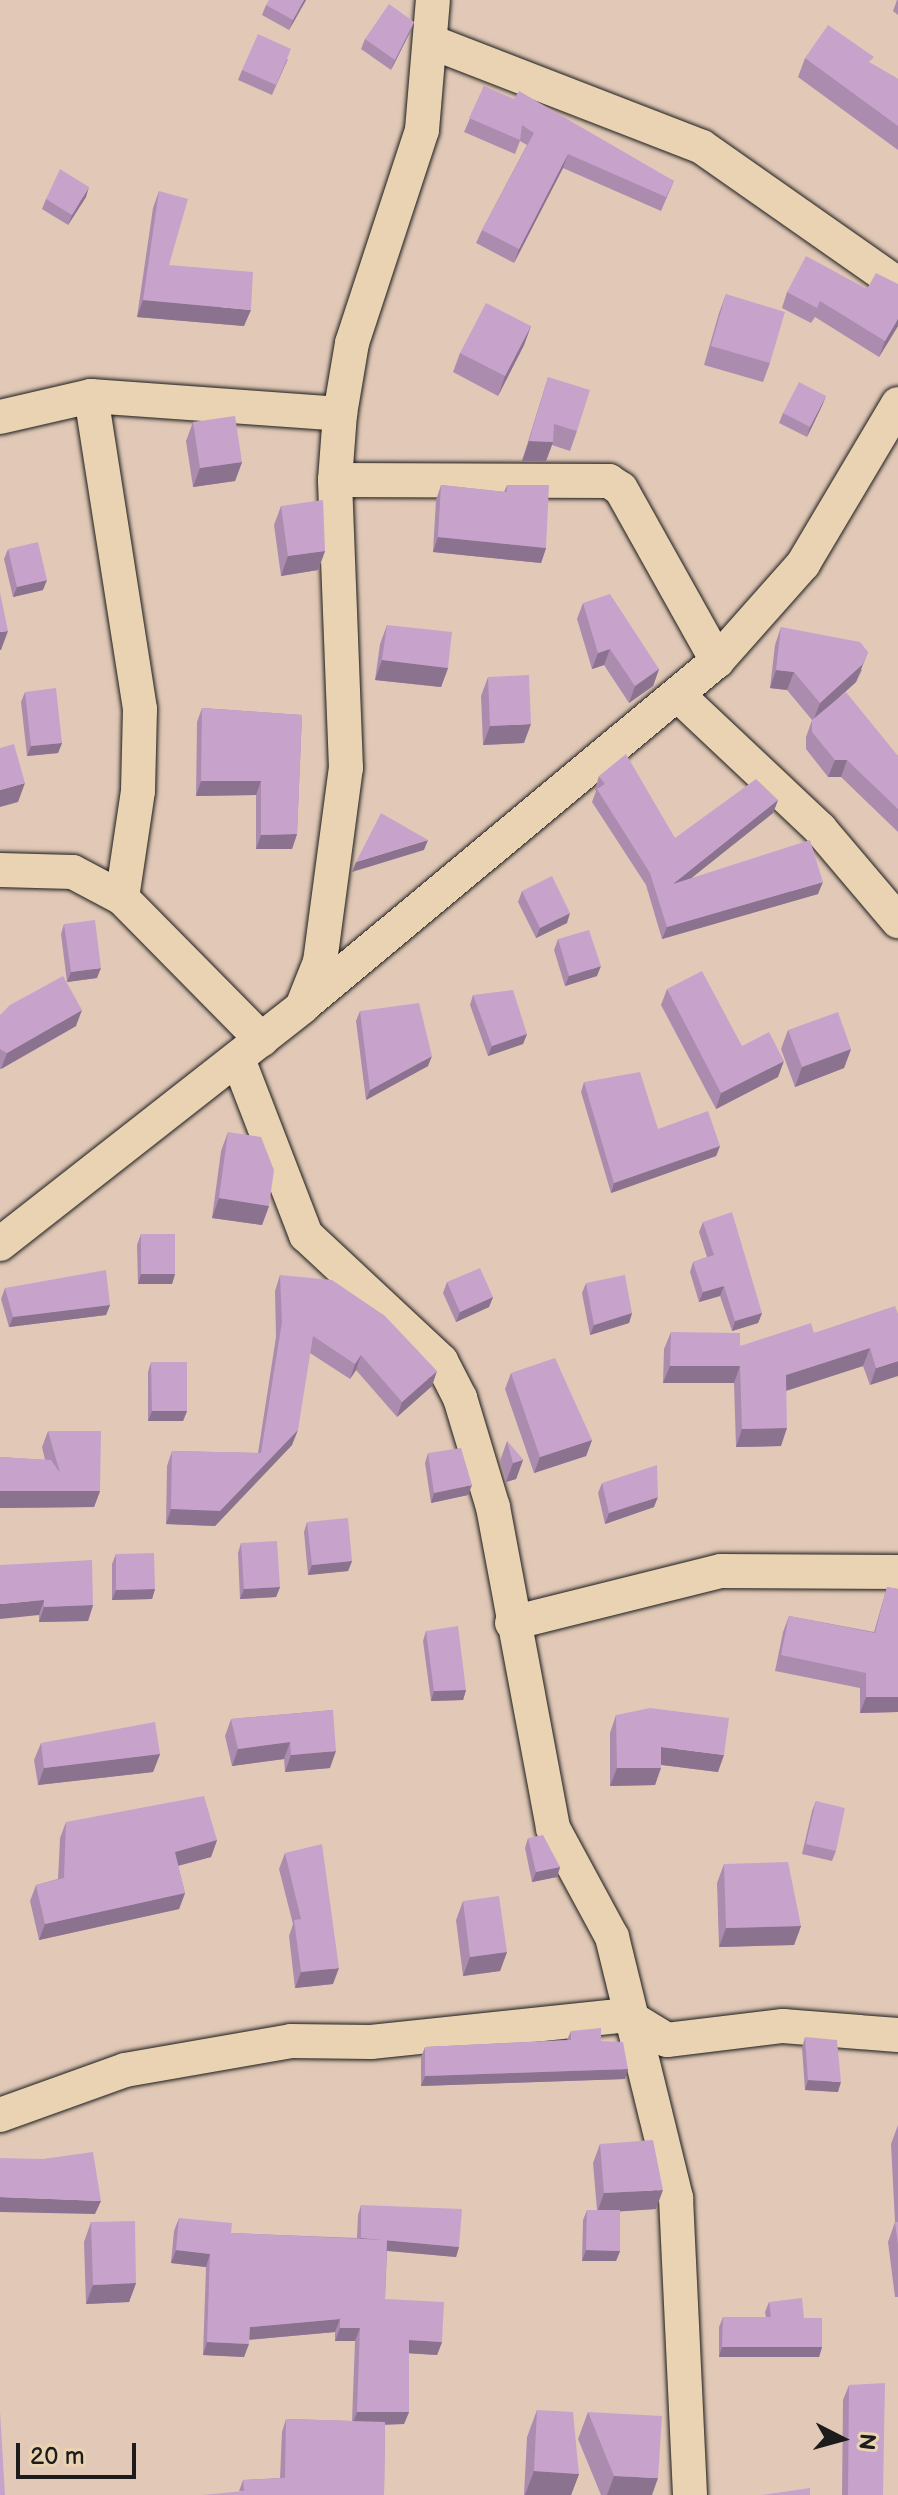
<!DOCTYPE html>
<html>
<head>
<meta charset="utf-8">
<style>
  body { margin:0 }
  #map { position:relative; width:898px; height:2495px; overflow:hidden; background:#e2c9b7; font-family:"Balsamiq Sans",sans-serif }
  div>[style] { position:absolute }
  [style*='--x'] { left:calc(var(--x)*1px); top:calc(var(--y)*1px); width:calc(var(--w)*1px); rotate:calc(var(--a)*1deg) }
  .roads { filter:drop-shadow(0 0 2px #1c1c1c) drop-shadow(0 0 2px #1c1c1c) }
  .street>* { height:34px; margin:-17px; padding:0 17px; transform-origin:17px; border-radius:17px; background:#e9d3b2 }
  .wall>* { inset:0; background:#ab8caf }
  .shaded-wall>* { inset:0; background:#8b728f }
  .building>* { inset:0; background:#c7a3cc }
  span { translate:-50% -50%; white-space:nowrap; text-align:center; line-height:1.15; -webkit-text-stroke:6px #e9d3b2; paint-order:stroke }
  .north { position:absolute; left:802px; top:2399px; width:80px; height:80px; -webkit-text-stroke:6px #e9d3b2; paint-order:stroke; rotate:96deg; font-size:22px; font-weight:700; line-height:32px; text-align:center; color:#1c1c1c }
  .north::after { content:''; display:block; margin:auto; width:28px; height:36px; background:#1c1c1c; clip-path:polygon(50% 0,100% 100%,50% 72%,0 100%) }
  .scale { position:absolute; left:16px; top:2443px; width:120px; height:36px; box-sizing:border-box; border:4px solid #1c1c1c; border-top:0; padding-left:10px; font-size:24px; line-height:28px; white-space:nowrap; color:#1c1c1c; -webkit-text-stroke:6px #e9d3b2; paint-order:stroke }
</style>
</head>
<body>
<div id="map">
  <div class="roads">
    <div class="street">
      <i style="--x:434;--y:43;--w:287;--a:21.2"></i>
      <i style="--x:702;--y:147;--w:239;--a:35"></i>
      <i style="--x:91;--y:396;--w:317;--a:81.1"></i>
      <i style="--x:140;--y:709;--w:82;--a:91.4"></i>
      <i style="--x:138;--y:791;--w:108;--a:98.5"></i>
      <i style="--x:0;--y:417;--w:93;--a:-13"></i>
      <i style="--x:91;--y:396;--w:250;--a:4.1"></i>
      <i style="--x:335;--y:480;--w:274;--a:0.2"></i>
      <i style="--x:609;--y:481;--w:14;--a:34"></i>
      <i style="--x:621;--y:489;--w:197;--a:60.8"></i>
      <i style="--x:679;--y:696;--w:194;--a:43.3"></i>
      <i style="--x:820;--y:829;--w:121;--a:49.7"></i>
      <i style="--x:0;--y:870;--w:73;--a:1.6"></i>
      <i style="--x:73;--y:872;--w:55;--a:28"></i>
      <i style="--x:122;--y:898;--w:199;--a:45.4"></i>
      <i style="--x:305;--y:1004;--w:536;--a:-39.78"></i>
      <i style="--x:717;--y:661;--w:130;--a:-48.4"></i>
      <i style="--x:803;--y:564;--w:186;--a:-59.3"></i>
      <i style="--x:238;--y:1059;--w:189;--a:68.9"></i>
      <i style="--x:306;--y:1235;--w:185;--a:43"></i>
      <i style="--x:441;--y:1361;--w:42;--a:62.8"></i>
      <i style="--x:460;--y:1398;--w:114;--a:73.2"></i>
      <i style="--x:493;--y:1507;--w:327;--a:79.4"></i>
      <i style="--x:553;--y:1828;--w:124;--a:61.6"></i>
      <i style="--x:612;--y:1937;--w:269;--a:76.2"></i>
      <i style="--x:676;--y:2198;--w:297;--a:87.3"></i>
      <i style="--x:0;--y:1244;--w:384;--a:-38.1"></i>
      <i style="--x:302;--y:1007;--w:48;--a:-68.2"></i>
      <i style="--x:320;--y:962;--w:196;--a:-82.4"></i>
      <i style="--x:346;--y:768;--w:288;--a:-92.2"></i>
      <i style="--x:335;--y:480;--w:66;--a:-85.7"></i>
      <i style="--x:340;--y:414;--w:72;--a:-80.4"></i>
      <i style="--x:352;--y:343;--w:224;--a:-71.8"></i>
      <i style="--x:422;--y:130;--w:130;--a:-85.2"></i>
      <i style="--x:512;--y:1623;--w:215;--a:-14"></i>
      <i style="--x:721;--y:1571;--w:177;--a:0.3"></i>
      <i style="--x:0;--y:2115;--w:133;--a:-19.8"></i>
      <i style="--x:125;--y:2070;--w:169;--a:-9.9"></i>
      <i style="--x:291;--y:2041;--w:80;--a:0.7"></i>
      <i style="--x:371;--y:2042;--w:256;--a:-6"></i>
      <i style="--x:626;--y:2015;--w:48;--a:31.4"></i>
      <i style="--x:667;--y:2040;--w:117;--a:-6.9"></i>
      <i style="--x:783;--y:2026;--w:115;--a:4.5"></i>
    </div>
  </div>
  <div class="wall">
    <i style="clip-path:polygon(306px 0,289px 30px,262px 15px,266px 5px)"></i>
    <i style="clip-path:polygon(897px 0,898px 0,898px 15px,893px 11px)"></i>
    <i style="clip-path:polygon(414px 22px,410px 32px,391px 70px,361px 49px,365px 39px)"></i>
    <i style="clip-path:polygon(805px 58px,872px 64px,898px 79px,898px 150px,798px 77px)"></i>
    <i style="clip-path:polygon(288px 59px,272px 95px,238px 80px,242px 70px)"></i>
    <i style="clip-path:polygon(484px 86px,674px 181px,661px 211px,563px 168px,514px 263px,476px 243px,482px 230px,527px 145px,520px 141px,515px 154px,464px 132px)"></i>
    <i style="clip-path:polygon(159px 191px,169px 265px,244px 326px,137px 317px,153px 208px)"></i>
    <i style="clip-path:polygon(86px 197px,68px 225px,42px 209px,46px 199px)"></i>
    <i style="clip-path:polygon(898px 284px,898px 326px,879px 357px,815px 317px,811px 323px,782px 308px,787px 292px,867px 289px)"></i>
    <i style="clip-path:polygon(726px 294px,770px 363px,763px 382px,704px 365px,719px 313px)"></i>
    <i style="clip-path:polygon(531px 326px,524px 345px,498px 396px,453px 372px,460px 353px)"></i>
    <i style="clip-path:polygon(548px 377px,577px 431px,570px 451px,552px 445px,546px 461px,522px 461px)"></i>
    <i style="clip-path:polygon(826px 396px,807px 437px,779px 423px,783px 413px)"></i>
    <i style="clip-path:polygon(193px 422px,242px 462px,235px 481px,193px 487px,186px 441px)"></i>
    <i style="clip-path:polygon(441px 485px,504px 492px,507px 485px,546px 548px,541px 563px,433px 552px,436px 500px)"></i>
    <i style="clip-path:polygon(281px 506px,325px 551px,318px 570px,281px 576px,274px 525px)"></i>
    <i style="clip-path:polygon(8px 549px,43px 590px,13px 597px,4px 559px)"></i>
    <i style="clip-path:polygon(583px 603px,659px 669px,653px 686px,629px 703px,604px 665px,592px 669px,577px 619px)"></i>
    <i style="clip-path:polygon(387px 625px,448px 668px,441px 687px,375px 680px,380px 644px)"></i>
    <i style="clip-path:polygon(781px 627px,862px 670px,856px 682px,832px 704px,898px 756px,898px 832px,841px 777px,828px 777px,806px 749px,806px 737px,812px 720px,787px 690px,770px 688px,775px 645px)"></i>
    <i style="clip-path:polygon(488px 677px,524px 743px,483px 745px,481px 696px)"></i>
    <i style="clip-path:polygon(25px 692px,62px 743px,58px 753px,27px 756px,21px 702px)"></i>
    <i style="clip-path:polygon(202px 708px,302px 715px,297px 834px,292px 849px,256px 849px,256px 795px,196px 796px,197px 722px)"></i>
    <i style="clip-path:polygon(599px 776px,675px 838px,778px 800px,773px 813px,691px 878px,818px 894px,662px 939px,646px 885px,592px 802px,596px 791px,595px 789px)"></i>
    <i style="clip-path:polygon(522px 891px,567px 923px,536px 938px,518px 902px)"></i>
    <i style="clip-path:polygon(64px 924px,97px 978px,67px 982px,61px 934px)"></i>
    <i style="clip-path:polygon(558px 939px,597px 976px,565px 986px,554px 950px)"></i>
    <i style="clip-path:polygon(667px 989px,742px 1046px,778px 1077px,716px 1109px,661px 1005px)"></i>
    <i style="clip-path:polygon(473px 995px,527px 1034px,523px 1044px,488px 1056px,470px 1005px)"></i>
    <i style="clip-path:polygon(360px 1011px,428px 1066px,366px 1100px,356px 1021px)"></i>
    <i style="clip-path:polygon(0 1015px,76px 1026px,1px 1069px,0 1069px)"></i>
    <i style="clip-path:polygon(788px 1030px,851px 1049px,844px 1068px,795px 1087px,781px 1049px)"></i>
    <i style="clip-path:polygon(584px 1082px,658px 1129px,720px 1146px,716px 1156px,611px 1193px,581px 1092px)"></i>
    <i style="clip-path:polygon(228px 1132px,269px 1206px,262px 1225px,212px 1218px,221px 1151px)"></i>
    <i style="clip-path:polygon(703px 1222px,762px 1313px,758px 1323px,732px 1331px,720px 1296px,699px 1302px,690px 1272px,693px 1262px,707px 1257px,699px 1232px)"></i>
    <i style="clip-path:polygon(141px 1234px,175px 1274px,172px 1284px,138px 1284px,137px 1245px)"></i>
    <i style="clip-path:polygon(280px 1275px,432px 1386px,397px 1417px,356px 1370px,350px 1379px,310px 1353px,292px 1445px,215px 1526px,166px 1524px,167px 1466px,172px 1451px,258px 1453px,276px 1337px,275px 1291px)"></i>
    <i style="clip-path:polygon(447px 1282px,493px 1297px,489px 1307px,456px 1322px,443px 1293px)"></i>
    <i style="clip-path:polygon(586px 1283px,632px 1313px,629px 1323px,590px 1335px,582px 1293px)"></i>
    <i style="clip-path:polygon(5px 1288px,110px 1305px,106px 1315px,9px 1327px,1px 1299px)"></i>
    <i style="clip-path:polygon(898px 1314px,870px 1385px,863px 1366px,786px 1391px,781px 1446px,736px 1447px,734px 1383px,663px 1383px,664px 1349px,671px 1332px,740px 1346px,814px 1333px)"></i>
    <i style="clip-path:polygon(151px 1362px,187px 1411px,183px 1421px,148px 1421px,148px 1372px)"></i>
    <i style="clip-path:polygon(511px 1373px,592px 1440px,586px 1456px,534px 1473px,505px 1389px)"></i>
    <i style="clip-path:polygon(48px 1431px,100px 1491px,94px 1507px,0 1508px,0 1457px,45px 1460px,42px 1447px)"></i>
    <i style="clip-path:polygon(507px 1441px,523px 1460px,516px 1479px,506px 1482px,500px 1461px)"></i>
    <i style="clip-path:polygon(428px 1453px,468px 1495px,431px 1503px,425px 1463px)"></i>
    <i style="clip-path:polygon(602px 1483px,654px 1507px,605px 1524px,598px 1493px)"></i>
    <i style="clip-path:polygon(307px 1522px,352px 1561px,348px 1571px,308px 1575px,304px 1532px)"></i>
    <i style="clip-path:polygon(241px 1543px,280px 1587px,276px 1597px,240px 1599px,238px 1553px)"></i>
    <i style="clip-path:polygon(116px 1554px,155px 1589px,152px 1599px,112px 1600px,112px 1564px)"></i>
    <i style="clip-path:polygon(0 1565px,93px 1605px,88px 1621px,39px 1622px,39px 1615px)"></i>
    <i style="clip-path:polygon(887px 1587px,898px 1589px,898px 1712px,860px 1713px,860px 1688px,775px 1671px,783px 1632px,789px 1616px,874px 1632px)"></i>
    <i style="clip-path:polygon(426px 1631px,466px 1690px,463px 1700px,431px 1701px,423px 1641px)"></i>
    <i style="clip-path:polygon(333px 1710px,330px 1768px,285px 1772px,284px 1759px,232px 1766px,225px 1736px,231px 1719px)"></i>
    <i style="clip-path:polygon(616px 1715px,718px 1772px,661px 1765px,655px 1785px,610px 1786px,610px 1733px)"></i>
    <i style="clip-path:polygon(41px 1743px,160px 1754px,153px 1772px,38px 1785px,34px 1760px)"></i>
    <i style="clip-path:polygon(816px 1801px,836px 1851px,832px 1861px,802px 1854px,812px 1811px)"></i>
    <i style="clip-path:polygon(66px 1822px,217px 1840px,211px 1857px,178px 1866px,185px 1893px,179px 1909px,39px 1940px,30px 1901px,36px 1885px,58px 1879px,60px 1838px)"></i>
    <i style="clip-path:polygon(528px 1838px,560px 1867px,557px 1877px,532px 1882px,525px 1848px)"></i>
    <i style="clip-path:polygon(285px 1853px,333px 1984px,295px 1988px,289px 1936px,293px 1924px,279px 1869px)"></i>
    <i style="clip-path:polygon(724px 1864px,801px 1926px,794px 1945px,719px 1947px,717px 1883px)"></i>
    <i style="clip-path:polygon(463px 1901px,507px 1952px,500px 1971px,463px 1976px,456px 1920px)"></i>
    <i style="clip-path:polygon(571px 2031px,601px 2041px,625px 2079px,421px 2086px,421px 2057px,425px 2047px,567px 2040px)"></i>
    <i style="clip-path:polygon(805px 2037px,838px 2092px,805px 2090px,802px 2048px)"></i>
    <i style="clip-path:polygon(898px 2125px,898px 2297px,895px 2297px,888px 2242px,895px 2222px,891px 2144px)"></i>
    <i style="clip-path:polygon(600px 2144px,656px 2209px,620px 2211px,620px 2251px,616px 2261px,582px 2261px,583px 2220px,587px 2210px,597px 2210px,593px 2163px)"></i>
    <i style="clip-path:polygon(361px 2205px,459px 2247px,456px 2257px,387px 2251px,385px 2299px,442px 2342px,437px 2355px,409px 2353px,409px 2412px,404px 2424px,385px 2425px,384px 2495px,239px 2491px,243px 2480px,280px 2478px,282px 2432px,286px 2419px,352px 2421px,355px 2341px,335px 2341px,335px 2332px,249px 2340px,244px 2357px,203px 2355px,206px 2267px,171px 2263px,174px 2231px,179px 2218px,231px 2233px,357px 2238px,358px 2215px)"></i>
    <i style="clip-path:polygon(91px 2222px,136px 2283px,129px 2302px,86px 2304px,84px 2242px)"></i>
    <i style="clip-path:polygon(769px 2302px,822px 2347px,819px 2357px,719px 2357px,719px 2327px,723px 2317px,766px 2317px,765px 2312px)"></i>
    <i style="clip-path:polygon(849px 2385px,883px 2495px,842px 2495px,843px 2400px)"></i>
    <i style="clip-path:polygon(537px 2410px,579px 2474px,571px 2495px,524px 2495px,527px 2437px)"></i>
    <i style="clip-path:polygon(588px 2412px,652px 2495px,601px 2495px,578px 2439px)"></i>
  </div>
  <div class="shaded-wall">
    <i style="clip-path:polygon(304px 0,306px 0,289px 30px,293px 20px)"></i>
    <i style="clip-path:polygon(414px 22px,410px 32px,391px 70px,395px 60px)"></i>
    <i style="clip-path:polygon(568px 154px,563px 168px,514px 263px,519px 249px)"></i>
    <i style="clip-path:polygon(89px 187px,86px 197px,68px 225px,72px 215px)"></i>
    <i style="clip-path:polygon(143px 300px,251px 310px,244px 326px,137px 317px)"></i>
    <i style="clip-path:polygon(898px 319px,898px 326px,879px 357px,885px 341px)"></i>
    <i style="clip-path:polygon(531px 326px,524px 345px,498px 396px,505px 376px)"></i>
    <i style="clip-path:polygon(826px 396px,822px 406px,807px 437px,810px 427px)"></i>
    <i style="clip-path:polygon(529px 441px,553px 442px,546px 461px,522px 461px)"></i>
    <i style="clip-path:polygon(242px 462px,235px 481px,193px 487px,200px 468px)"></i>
    <i style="clip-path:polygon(438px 537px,546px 548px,541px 563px,433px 552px)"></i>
    <i style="clip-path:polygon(325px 551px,318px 570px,281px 576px,288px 556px)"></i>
    <i style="clip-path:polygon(47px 580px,43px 590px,13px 597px,17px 587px)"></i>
    <i style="clip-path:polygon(8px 631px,1px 650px,0 650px,0 632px)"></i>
    <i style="clip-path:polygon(610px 649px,604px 665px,592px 669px,598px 653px)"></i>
    <i style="clip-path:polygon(868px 652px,856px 682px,813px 721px,820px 703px)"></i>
    <i style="clip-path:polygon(382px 660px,448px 668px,441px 687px,375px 680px)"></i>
    <i style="clip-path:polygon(659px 669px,653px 686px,629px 703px,635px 686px)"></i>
    <i style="clip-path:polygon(776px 670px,794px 672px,787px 690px,770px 688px)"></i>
    <i style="clip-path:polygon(531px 724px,524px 743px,483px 745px,490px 726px)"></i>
    <i style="clip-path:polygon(62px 743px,58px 753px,27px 756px,31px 746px)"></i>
    <i style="clip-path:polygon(835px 760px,847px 760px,841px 777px,828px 777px)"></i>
    <i style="clip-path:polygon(201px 781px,261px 781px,256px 795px,196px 796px)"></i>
    <i style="clip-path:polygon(25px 783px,18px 802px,0 807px,0 790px)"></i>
    <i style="clip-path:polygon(778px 800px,773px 813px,669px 896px,673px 884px)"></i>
    <i style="clip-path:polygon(297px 834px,292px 849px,256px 849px,261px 835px)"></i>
    <i style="clip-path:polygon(428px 840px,424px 850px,352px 872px,356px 862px)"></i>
    <i style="clip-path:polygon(823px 882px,818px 894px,662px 939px,667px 927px)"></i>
    <i style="clip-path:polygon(570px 913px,567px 923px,536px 938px,540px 928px)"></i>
    <i style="clip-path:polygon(601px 966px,597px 976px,565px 986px,569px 976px)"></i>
    <i style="clip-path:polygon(101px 968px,97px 978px,67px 982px,71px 972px)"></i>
    <i style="clip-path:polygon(82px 1010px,76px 1026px,1px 1069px,7px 1053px)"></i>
    <i style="clip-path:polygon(527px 1034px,523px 1044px,488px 1056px,492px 1046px)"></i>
    <i style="clip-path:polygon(851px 1049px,844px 1068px,795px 1087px,802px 1067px)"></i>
    <i style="clip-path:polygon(432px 1056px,428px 1066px,366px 1100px,370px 1090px)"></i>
    <i style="clip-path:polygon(784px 1061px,778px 1077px,716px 1109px,721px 1093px)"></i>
    <i style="clip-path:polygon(720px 1146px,716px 1156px,611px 1193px,614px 1183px)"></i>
    <i style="clip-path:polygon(219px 1198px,269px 1206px,262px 1225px,212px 1218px)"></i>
    <i style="clip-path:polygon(141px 1274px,175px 1274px,172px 1284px,138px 1284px)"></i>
    <i style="clip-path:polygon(724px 1286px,720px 1296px,699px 1302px,703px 1292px)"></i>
    <i style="clip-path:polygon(493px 1297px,489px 1307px,456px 1322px,460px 1312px)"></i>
    <i style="clip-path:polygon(110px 1305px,106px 1315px,9px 1327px,13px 1317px)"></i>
    <i style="clip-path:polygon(632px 1313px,629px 1323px,590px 1335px,594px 1325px)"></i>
    <i style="clip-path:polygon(762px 1313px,758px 1323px,732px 1331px,735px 1321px)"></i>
    <i style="clip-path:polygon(870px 1348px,863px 1366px,779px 1393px,786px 1375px)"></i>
    <i style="clip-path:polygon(361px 1355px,356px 1370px,350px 1379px,355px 1364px)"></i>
    <i style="clip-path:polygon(898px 1361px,898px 1376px,870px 1385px,876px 1368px)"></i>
    <i style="clip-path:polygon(670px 1366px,740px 1366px,734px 1383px,663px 1383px)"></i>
    <i style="clip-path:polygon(437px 1371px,432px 1386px,397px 1417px,402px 1402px)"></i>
    <i style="clip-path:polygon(152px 1411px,187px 1411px,183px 1421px,148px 1421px)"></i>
    <i style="clip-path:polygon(787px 1428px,781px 1446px,736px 1447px,742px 1429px)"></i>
    <i style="clip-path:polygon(298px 1430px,292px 1445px,215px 1526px,166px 1524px,171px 1509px)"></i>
    <i style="clip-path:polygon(592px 1440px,586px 1456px,534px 1473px,540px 1457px)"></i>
    <i style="clip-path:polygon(523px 1460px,516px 1479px,506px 1482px,513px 1463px)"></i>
    <i style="clip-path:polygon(472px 1485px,468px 1495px,431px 1503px,434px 1493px)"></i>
    <i style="clip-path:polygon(0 1491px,100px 1491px,94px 1507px,0 1508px)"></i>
    <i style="clip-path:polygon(658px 1497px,654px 1507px,605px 1524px,609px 1513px)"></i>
    <i style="clip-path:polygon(352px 1561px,348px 1571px,308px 1575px,312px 1565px)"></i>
    <i style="clip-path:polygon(280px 1587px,276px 1597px,240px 1599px,244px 1589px)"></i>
    <i style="clip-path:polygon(155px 1589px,152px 1599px,112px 1600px,116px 1590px)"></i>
    <i style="clip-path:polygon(44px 1600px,39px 1615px,0 1619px,0 1604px)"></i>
    <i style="clip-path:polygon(93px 1605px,88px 1621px,39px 1622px,44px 1607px)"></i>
    <i style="clip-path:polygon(466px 1690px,463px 1700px,431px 1701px,434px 1691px)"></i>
    <i style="clip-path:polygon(866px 1697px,898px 1697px,898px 1712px,860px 1713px)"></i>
    <i style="clip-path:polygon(290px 1742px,284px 1759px,232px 1766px,238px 1749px)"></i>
    <i style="clip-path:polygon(661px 1747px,724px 1755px,718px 1772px,655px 1764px)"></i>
    <i style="clip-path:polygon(336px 1751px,330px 1768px,285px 1772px,291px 1755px)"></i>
    <i style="clip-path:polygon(160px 1754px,153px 1772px,38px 1785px,44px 1768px)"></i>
    <i style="clip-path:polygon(617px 1768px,661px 1768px,655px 1785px,610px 1786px)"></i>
    <i style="clip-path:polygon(217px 1840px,211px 1857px,169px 1868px,175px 1852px)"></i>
    <i style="clip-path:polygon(560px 1867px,557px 1877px,532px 1882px,536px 1872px)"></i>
    <i style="clip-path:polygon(185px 1893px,179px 1909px,39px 1940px,45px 1924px)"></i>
    <i style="clip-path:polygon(801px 1926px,794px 1945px,719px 1947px,726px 1928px)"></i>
    <i style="clip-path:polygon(507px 1952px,500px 1971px,463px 1976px,470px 1957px)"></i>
    <i style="clip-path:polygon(339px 1968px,333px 1984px,295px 1988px,301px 1972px)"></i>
    <i style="clip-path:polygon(628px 2069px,625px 2079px,421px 2086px,425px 2076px)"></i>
    <i style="clip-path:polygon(808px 2080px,841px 2082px,838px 2092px,805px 2090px)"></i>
    <i style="clip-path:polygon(663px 2190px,656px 2209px,597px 2213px,604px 2193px)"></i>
    <i style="clip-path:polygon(0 2197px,101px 2201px,95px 2214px,0 2212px)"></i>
    <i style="clip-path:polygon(361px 2238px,459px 2247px,456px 2257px,357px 2248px)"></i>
    <i style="clip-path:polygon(176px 2250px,210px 2254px,206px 2267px,171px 2263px)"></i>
    <i style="clip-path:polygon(586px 2250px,620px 2251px,616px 2261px,582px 2261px)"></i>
    <i style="clip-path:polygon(136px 2283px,129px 2302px,86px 2304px,93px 2285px)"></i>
    <i style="clip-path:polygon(340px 2319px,335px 2332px,245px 2340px,250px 2327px)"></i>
    <i style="clip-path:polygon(340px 2328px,360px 2328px,355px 2341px,335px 2341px)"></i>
    <i style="clip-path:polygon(409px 2340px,442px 2342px,437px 2355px,404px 2353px)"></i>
    <i style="clip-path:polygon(207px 2342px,249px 2344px,244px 2357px,203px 2355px)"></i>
    <i style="clip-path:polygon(722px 2347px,822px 2347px,819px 2357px,719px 2357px)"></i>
    <i style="clip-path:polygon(357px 2412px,409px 2412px,404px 2424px,352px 2425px)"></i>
    <i style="clip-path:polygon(534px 2471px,579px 2474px,571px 2495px,525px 2495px)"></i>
    <i style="clip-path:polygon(614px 2476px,658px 2478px,652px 2495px,607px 2495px)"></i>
  </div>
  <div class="building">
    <i style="clip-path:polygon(269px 0,304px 0,293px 20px,266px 5px)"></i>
    <i style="clip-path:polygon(389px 4px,414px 22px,395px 60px,365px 39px)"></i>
    <i style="clip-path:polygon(828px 25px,874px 57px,869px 62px,898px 79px,898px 126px,805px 58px)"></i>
    <i style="clip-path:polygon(258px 34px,291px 49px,276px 85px,242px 70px)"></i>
    <i style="clip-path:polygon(484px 86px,514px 99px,519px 91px,674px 181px,666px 197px,568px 154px,519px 249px,482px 230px,534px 133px,522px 125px,520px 140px,469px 118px)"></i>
    <i style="clip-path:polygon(60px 169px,89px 187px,72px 215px,46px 199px)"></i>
    <i style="clip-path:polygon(159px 191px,188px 199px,169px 265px,253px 272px,251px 310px,143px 300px)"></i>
    <i style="clip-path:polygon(806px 256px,867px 289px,876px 273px,898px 284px,898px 319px,885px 341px,820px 301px,817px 308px,787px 292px)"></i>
    <i style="clip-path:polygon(726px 294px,785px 312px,770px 363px,711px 346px)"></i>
    <i style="clip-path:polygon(486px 303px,531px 326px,505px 376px,460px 353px)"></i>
    <i style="clip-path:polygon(548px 377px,590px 390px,577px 431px,554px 424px,553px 442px,529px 441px)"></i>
    <i style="clip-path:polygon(799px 382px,826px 396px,810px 427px,783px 413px)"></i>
    <i style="clip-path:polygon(235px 416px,242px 462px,200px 468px,193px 422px)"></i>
    <i style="clip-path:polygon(441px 485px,507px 492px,507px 485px,549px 485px,546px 548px,438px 537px)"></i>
    <i style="clip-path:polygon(323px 500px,325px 551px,288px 556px,281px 506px)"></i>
    <i style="clip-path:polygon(38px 542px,47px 580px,17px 587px,8px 549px)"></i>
    <i style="clip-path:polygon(0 592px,8px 631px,0 632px)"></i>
    <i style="clip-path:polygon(610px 594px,659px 669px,635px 686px,610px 649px,598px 653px,583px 603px)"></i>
    <i style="clip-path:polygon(387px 625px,452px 632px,448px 668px,382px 660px)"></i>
    <i style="clip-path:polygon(781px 627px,860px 642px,868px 652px,863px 664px,820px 703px,794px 672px,776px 670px)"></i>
    <i style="clip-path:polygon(529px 675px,531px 724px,490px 726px,488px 677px)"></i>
    <i style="clip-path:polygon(56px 688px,62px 743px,31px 746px,25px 692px)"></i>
    <i style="clip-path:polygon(846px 692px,898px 756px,898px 809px,847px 760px,835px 760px,812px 732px,812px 720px)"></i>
    <i style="clip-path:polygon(202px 708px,302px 715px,297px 834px,261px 835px,261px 781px,201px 781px)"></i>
    <i style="clip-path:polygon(14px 744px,25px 783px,0 790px,0 748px)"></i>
    <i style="clip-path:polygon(626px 754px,675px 838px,756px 779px,778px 800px,673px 884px,810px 840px,823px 882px,667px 927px,650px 873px,597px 789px,605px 784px,599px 776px)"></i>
    <i style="clip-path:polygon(381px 813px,428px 840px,356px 862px)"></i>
    <i style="clip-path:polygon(552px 876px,570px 913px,540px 928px,522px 891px)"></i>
    <i style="clip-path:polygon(95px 920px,101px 968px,71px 972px,64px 924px)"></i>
    <i style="clip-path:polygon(589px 930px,601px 966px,569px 976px,558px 939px)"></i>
    <i style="clip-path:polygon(702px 971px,742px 1046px,769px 1032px,784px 1061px,721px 1093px,667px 989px)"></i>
    <i style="clip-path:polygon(63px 976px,82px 1010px,7px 1053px,0 1049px,0 1015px,10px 1005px)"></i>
    <i style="clip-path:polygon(513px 990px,527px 1034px,492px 1046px,473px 995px)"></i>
    <i style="clip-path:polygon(419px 1003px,432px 1056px,370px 1090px,360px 1011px)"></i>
    <i style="clip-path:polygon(838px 1012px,851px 1049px,802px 1067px,788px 1030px)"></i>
    <i style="clip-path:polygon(640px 1072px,658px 1129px,708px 1111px,720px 1146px,614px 1183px,584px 1082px)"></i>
    <i style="clip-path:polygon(228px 1132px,261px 1137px,274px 1170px,269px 1206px,219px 1198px)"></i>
    <i style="clip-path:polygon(732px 1212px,762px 1313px,735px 1321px,724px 1286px,703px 1292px,693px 1262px,714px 1255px,703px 1222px)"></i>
    <i style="clip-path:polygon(141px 1234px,175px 1234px,175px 1274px,141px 1274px)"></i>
    <i style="clip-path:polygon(480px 1268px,493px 1297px,460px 1312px,447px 1282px)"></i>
    <i style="clip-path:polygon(106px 1270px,110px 1305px,13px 1317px,5px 1288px)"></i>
    <i style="clip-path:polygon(280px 1275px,332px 1280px,385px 1316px,437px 1371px,402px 1402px,361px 1355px,355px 1364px,313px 1336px,298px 1430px,220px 1511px,171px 1509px,172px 1451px,261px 1453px,282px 1322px)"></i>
    <i style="clip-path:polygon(625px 1275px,632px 1313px,594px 1325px,586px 1283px)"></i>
    <i style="clip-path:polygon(895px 1306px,898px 1314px,898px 1361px,876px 1368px,870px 1348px,786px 1375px,787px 1428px,742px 1429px,740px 1366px,670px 1366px,671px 1332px,740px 1333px,740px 1346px,811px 1323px,814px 1333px)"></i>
    <i style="clip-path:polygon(555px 1358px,592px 1440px,540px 1457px,511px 1373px)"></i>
    <i style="clip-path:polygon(151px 1362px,187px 1362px,187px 1411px,152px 1411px)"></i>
    <i style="clip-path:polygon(48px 1431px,101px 1431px,100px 1491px,0 1491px,0 1457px,51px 1460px,60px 1473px)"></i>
    <i style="clip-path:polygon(507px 1441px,523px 1460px,513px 1463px)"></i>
    <i style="clip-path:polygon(461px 1448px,472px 1485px,434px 1493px,428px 1453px)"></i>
    <i style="clip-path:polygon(657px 1465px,658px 1497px,609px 1513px,602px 1483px)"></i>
    <i style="clip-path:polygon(348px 1518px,352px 1561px,312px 1565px,307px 1522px)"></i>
    <i style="clip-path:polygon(277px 1541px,280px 1587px,244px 1589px,241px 1543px)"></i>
    <i style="clip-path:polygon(154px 1553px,155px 1589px,116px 1590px,116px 1554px)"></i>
    <i style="clip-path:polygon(92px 1560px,93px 1605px,44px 1607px,44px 1600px,0 1604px,0 1565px)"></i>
    <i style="clip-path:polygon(887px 1587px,898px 1589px,898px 1697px,866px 1697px,866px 1673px,781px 1655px,789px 1616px,875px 1633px)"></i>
    <i style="clip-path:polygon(458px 1626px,466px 1690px,434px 1691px,426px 1631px)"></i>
    <i style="clip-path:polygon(650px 1708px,729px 1718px,724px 1755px,661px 1747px,661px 1768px,617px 1768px,616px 1715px)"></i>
    <i style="clip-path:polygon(333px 1710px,336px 1751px,291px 1755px,290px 1742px,238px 1749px,231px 1719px)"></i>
    <i style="clip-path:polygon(155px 1722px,160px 1754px,44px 1768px,41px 1743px)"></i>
    <i style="clip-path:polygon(204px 1796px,217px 1840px,175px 1852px,185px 1893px,45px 1924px,36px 1885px,64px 1878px,66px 1822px)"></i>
    <i style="clip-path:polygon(816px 1801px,845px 1808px,836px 1851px,806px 1844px)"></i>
    <i style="clip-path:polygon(543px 1835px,560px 1867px,536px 1872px,528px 1838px)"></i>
    <i style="clip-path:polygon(322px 1844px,339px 1968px,301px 1972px,294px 1920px,301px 1919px,285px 1853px)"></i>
    <i style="clip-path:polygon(788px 1862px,801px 1926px,726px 1928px,724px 1864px)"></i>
    <i style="clip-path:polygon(499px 1896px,507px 1952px,470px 1957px,463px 1901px)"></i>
    <i style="clip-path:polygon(601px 2028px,601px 2041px,623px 2042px,628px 2069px,425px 2076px,425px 2047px,571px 2040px,571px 2031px)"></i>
    <i style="clip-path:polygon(805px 2037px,837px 2040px,841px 2082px,808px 2080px)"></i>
    <i style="clip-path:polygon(653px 2140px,663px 2190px,604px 2193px,600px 2144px)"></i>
    <i style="clip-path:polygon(93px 2152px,101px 2201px,0 2197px,0 2158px,43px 2159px)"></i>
    <i style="clip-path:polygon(361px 2205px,462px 2209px,459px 2247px,361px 2238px)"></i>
    <i style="clip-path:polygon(587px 2210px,620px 2210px,620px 2251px,586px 2250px)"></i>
    <i style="clip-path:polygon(179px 2218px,232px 2223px,231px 2233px,387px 2240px,385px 2299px,444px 2302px,442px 2342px,409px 2340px,409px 2412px,357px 2412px,360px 2328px,340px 2328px,340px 2319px,250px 2327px,249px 2344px,207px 2342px,210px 2254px,176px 2250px)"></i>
    <i style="clip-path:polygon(135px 2221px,136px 2283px,93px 2285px,91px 2222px)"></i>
    <i style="clip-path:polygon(895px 2222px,898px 2222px,898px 2245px)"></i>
    <i style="clip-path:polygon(802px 2298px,804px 2318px,822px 2318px,822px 2347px,722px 2347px,723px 2317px,771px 2317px,769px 2302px)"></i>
    <i style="clip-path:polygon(885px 2383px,883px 2495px,848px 2495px,849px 2385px)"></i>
    <i style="clip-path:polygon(537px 2410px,573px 2412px,579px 2474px,534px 2471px)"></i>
    <i style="clip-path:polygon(0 2411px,5px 2495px,0 2495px)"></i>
    <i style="clip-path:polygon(588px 2412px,662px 2416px,658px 2478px,614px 2476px)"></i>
    <i style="clip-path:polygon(286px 2419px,385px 2422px,384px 2495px,202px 2495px,244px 2491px,243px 2480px,285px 2478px)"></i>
    <i style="clip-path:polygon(810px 2488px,810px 2495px,762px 2495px)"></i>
  </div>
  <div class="north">N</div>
  <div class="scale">20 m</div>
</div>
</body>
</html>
